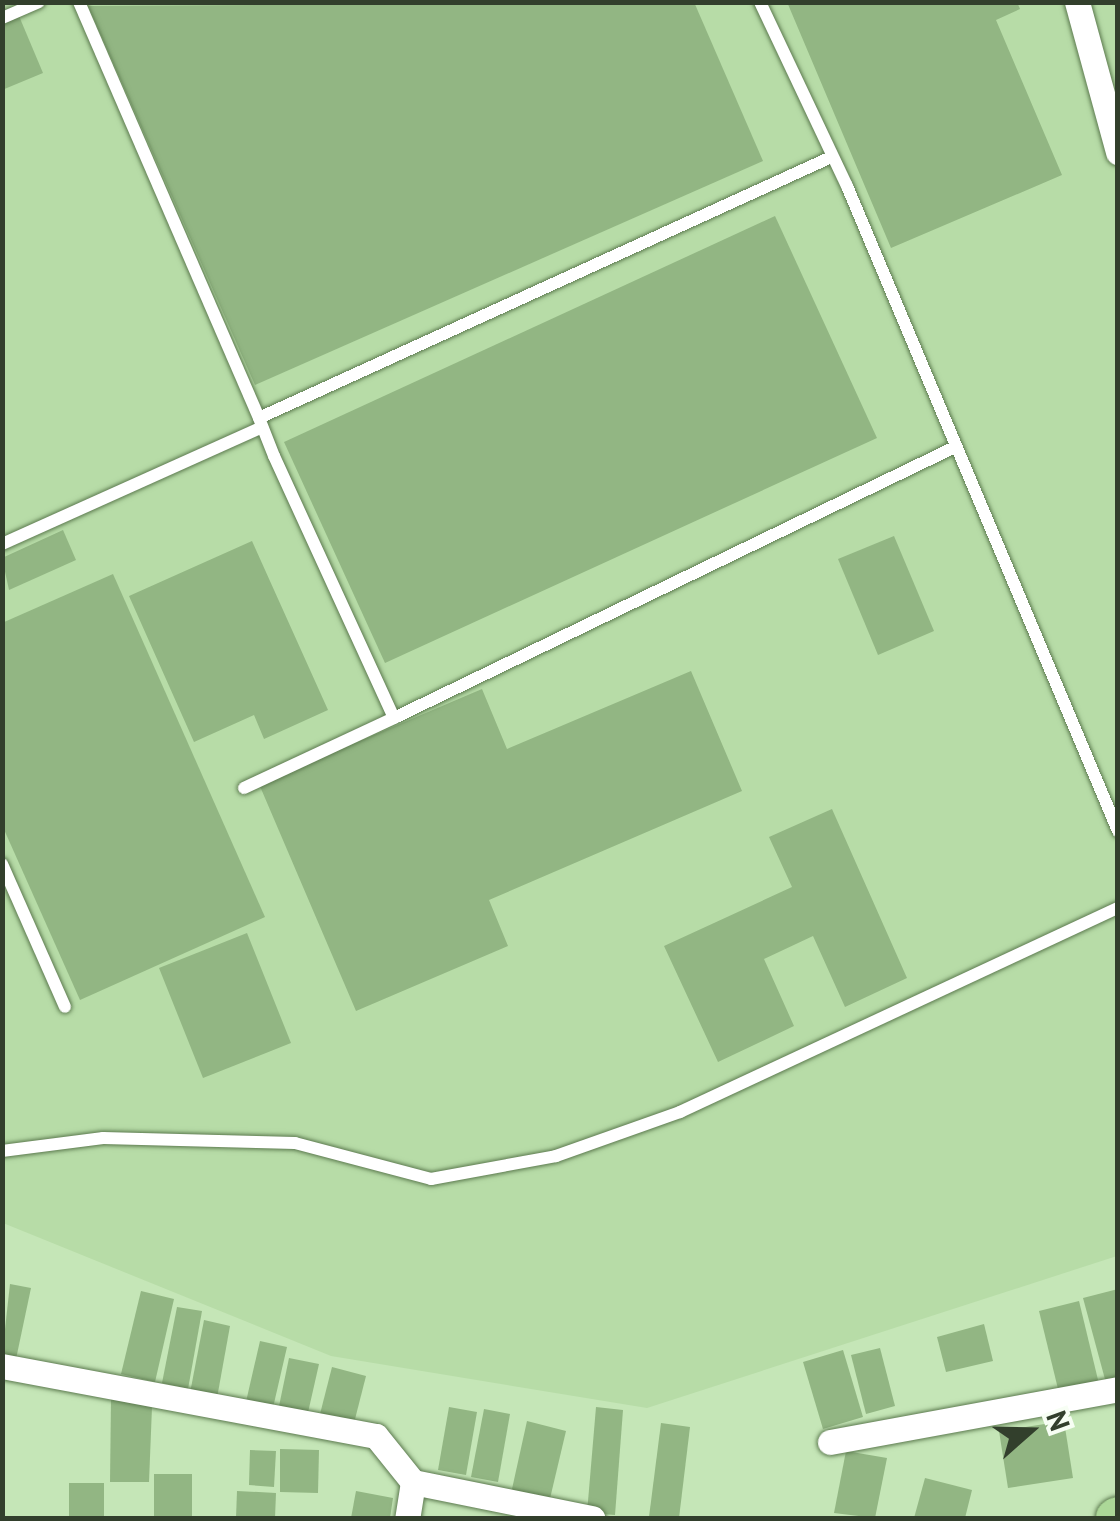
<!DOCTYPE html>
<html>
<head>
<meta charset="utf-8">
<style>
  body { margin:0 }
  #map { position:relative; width:1120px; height:1521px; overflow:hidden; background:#c5e6b7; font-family:"PT Sans",sans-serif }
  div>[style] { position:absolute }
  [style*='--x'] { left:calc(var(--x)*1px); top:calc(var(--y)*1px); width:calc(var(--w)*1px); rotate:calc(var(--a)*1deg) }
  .built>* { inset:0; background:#b7dca7 }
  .building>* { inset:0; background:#92b683 }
  .roads { filter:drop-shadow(0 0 2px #5c7a4f) drop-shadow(0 0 2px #5c7a4f) }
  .service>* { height:12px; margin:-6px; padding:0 6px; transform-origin:6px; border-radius:6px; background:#fff }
  .minor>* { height:25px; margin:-12.5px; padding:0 12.5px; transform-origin:12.5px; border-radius:12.5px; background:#fff }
  .trunk>* { height:40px; margin:-20px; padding:0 20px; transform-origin:20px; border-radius:20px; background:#acd898 }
  span { translate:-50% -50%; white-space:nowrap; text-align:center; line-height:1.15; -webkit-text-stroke:8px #f7fef4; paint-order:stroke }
  .frame { position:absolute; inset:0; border:5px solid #323f2c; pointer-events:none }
  .north { position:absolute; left:980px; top:1381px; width:100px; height:100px; -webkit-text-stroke:8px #f7fef4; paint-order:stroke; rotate:70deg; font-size:28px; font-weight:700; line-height:40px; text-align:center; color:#323f2c }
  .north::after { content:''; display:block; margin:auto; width:35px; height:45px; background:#323f2c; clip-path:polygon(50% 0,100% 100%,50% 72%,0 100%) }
</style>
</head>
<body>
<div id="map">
  <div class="built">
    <i style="clip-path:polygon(2px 3px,1117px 3px,1117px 1256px,647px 1408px,331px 1356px,3px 1223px)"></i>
  </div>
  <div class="building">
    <i style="clip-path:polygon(694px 2px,763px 161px,255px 385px,88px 6px)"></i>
    <i style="clip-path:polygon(787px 2px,1017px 2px,1020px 9px,996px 20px,1062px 175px,891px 248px)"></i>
    <i style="clip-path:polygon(19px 16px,43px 73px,2px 90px,2px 23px)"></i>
    <i style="clip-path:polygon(775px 216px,877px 438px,385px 663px,284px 442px)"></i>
    <i style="clip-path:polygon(63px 530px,76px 560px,9px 590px,2px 558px)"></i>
    <i style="clip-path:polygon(894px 536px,934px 631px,878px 655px,838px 559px)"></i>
    <i style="clip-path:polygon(252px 541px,328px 710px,264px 739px,254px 715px,194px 742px,129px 596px)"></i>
    <i style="clip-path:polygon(113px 574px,265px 917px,80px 1000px,2px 825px,2px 623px)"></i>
    <i style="clip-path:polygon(691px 671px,742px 791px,489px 900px,508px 946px,356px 1011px,259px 784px,482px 689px,507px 749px)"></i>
    <i style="clip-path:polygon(832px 809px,907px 978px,845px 1007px,813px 936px,764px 959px,794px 1026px,718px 1062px,664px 946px,792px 887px,769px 837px)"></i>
    <i style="clip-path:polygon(247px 933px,291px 1043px,203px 1078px,159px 968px)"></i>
    <i style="clip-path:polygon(10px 1284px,31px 1288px,16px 1359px,2px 1356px)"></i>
    <i style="clip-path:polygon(1118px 1289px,1118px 1380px,1106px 1383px,1083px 1298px)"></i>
    <i style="clip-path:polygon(141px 1291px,174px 1299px,155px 1382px,121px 1374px)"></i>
    <i style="clip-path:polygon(1079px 1301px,1099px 1384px,1059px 1393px,1039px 1311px)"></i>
    <i style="clip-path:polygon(177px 1307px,202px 1311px,188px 1389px,162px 1383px)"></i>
    <i style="clip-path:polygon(204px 1320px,230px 1326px,217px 1398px,190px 1393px)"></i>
    <i style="clip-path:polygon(984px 1324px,993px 1361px,946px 1372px,937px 1337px)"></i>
    <i style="clip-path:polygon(260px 1341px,287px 1347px,272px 1412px,245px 1406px)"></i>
    <i style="clip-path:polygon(880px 1348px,895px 1406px,866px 1414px,851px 1355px)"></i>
    <i style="clip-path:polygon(843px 1350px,863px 1417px,823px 1429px,803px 1362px)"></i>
    <i style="clip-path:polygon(289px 1358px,319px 1364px,307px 1417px,278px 1411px)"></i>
    <i style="clip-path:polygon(332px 1367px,366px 1376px,353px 1427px,319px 1418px)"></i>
    <i style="clip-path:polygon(111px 1399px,152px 1407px,149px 1482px,110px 1482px)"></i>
    <i style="clip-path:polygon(449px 1407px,477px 1412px,466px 1475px,438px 1470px)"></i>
    <i style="clip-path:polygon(596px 1407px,623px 1410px,615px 1515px,587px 1513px)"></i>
    <i style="clip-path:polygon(484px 1409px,510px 1414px,498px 1482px,471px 1477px)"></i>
    <i style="clip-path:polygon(527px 1421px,566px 1431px,548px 1507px,510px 1498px)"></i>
    <i style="clip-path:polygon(1064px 1421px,1073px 1478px,1008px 1488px,999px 1431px)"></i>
    <i style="clip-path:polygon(661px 1423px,690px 1427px,679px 1518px,649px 1517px)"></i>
    <i style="clip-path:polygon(280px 1449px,319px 1450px,318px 1493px,280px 1492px)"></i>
    <i style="clip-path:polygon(250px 1450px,276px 1451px,274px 1487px,249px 1485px)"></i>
    <i style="clip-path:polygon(846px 1451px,887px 1458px,875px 1518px,834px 1513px)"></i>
    <i style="clip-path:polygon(154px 1474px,192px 1474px,192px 1518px,154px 1518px)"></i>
    <i style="clip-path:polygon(925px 1478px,972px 1490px,965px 1518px,914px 1518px)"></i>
    <i style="clip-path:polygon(69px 1483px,104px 1483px,104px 1518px,69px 1518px)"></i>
    <i style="clip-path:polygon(237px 1491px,276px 1493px,275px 1518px,236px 1518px)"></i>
    <i style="clip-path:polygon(356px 1491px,393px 1498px,390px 1518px,351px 1518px)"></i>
  </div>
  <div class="roads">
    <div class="service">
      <i style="--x:79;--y:2;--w:453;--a:66.6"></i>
      <i style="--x:760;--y:2;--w:204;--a:64.7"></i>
      <i style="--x:847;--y:186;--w:700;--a:67.21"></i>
      <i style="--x:2;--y:18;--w:40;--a:-23.4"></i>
      <i style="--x:827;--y:159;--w:624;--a:155.49"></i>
      <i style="--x:259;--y:418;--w:41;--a:68.5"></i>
      <i style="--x:274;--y:456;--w:288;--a:65.4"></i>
      <i style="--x:394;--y:718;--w:623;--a:-25.78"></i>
      <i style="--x:2;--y:544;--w:285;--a:-24.2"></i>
      <i style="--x:244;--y:788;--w:166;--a:-25"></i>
      <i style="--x:2;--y:864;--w:156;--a:66.2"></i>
      <i style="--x:2;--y:1151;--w:102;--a:-7.3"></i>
      <i style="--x:103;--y:1138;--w:192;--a:1.5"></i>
      <i style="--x:295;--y:1143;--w:141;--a:14.8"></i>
      <i style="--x:431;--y:1179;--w:127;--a:-10.4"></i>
      <i style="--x:556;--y:1156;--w:132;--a:-19.5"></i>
      <i style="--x:680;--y:1112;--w:483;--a:-25"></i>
    </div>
    <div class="minor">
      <i style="--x:1077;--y:2;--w:156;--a:74.7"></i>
      <i style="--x:2;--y:1366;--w:380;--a:10.6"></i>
      <i style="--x:376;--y:1436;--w:59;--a:51.2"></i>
      <i style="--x:413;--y:1482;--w:36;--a:99"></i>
      <i style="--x:830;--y:1442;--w:293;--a:-10.4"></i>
      <i style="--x:413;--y:1482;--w:183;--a:11.4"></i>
    </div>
    <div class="trunk">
      <i style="--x:1116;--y:1518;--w:2;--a:-27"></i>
    </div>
  </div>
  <div class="frame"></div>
  <div class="north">N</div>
</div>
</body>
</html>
